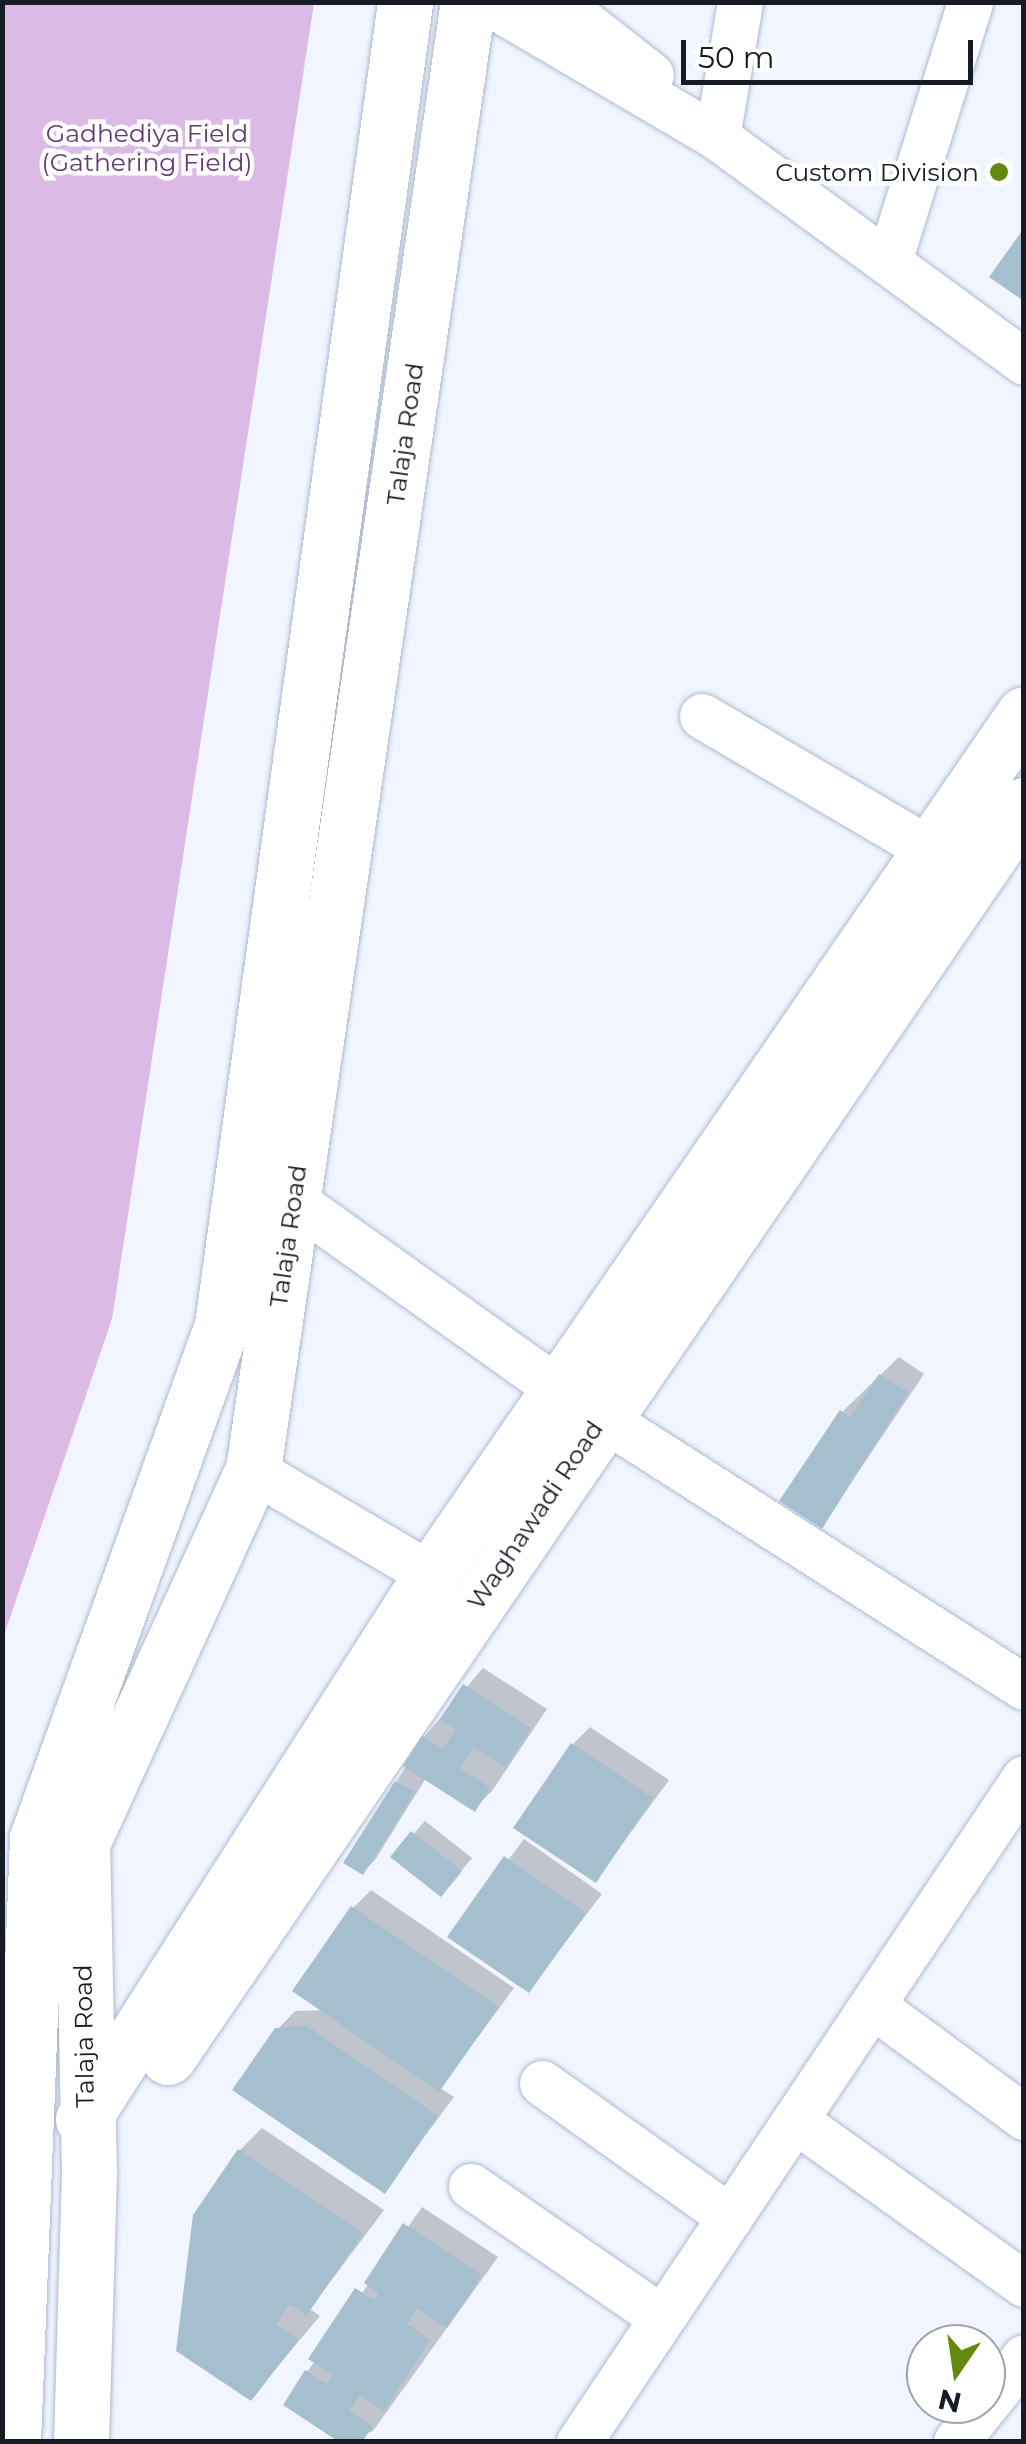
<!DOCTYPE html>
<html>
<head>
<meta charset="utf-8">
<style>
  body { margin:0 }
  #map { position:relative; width:1026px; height:2444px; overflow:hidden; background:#f0f5ff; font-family:Montserrat,sans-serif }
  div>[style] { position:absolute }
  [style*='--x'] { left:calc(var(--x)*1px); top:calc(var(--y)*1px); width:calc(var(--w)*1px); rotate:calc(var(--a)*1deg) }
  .green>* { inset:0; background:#dbbbe5 }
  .shadow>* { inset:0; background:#0003 }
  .building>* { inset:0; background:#a5bfcf }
  .roads { filter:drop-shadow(0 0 2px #adb9d1) drop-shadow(0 0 2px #adb9d1) }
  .minor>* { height:45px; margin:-22.5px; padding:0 22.5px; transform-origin:22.5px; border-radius:22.5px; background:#fff }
  .major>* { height:55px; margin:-27.5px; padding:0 27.5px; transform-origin:27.5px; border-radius:27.5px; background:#fff }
  .dots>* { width:28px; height:28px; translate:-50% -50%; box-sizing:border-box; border:5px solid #fff; border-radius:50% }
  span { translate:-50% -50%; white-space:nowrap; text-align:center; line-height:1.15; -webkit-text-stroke:9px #fff; paint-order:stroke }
  .park-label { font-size:25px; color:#653972 }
  .poi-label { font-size:25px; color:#171b24 }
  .right { translate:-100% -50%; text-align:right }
  .street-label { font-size:25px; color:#171b24 }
  .frame { position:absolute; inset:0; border:5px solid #171b24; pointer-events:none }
  .north { position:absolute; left:906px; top:2324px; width:100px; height:100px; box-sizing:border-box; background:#fff; border:2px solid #a2a4a7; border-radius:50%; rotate:193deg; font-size:28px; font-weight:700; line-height:40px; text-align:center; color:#171b24 }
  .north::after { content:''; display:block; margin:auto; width:35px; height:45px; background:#65890f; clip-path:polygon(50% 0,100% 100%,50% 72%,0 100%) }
  .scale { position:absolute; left:681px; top:40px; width:292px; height:45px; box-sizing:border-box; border:5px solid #171b24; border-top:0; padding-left:12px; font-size:30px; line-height:35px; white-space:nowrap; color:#171b24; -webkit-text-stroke:8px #fff; paint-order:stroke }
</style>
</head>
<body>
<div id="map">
  <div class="green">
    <i style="clip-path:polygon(3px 2px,314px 3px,112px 1319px,3px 1638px)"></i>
  </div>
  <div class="shadow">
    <i style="clip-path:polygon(899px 1357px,924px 1374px,822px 1526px,842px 1412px)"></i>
    <i style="clip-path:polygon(483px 1668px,547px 1709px,492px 1791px,474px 1809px,426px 1778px,375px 1860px,363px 1872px,347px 1862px,424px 1737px)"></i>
    <i style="clip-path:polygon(590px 1727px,669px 1780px,596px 1880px,572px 1745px)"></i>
    <i style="clip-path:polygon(425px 1821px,472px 1858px,452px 1882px,394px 1857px)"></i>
    <i style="clip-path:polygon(524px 1839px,602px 1894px,529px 1990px,451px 1936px)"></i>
    <i style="clip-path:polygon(371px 1890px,514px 1988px,440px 2088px,454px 2097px,384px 2191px,277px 2030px,295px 2011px,324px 2010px,353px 1908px)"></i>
    <i style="clip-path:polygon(262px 2128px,384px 2210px,310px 2309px,320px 2316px,251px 2398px,240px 2150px)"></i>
    <i style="clip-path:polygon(422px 2207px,498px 2257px,373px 2431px,344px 2442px,307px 2372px)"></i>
  </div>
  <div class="building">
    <i style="clip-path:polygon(1024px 228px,1024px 301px,989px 277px)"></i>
    <i style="clip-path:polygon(879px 1374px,908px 1392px,822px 1529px,779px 1501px,840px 1410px,850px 1417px)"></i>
    <i style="clip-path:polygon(463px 1684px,531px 1728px,505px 1767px,474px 1747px,460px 1768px,490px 1788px,475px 1812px,403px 1766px,422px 1736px,443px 1749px,455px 1729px,440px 1719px)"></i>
    <i style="clip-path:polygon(571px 1743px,653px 1798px,596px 1883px,513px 1828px)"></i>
    <i style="clip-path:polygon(395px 1781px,415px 1792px,363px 1875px,343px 1863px)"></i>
    <i style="clip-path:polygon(411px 1831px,462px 1871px,441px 1897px,390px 1857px)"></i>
    <i style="clip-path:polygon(504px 1856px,586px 1913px,529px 1993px,447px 1937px)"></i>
    <i style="clip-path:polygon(351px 1906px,499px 2007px,439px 2092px,292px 1991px)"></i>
    <i style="clip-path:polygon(307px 2026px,438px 2116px,385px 2194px,232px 2090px,275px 2028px)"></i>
    <i style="clip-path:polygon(238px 2149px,363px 2233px,307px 2315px,290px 2304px,276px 2324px,299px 2339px,251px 2401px,176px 2351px,193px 2215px)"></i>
    <i style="clip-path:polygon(403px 2223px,482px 2275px,447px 2328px,417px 2309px,407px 2324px,430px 2340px,384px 2411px,360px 2395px,349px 2411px,373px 2426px,362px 2442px,339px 2442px,283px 2405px,305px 2370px,327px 2384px,333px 2375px,308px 2359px,355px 2288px,374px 2300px,379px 2293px,364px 2283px)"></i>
  </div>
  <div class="roads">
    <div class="minor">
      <i style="--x:487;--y:2;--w:267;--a:30.4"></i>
      <i style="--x:717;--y:137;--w:381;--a:36.2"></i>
      <i style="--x:558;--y:2;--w:118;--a:38.1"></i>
      <i style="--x:717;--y:137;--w:137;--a:-80.3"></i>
      <i style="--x:889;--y:261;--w:271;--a:-72.6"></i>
      <i style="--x:702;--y:716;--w:264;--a:30.4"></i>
      <i style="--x:265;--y:1191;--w:29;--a:18"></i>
      <i style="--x:293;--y:1200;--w:327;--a:35.5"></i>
      <i style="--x:559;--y:1390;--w:552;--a:32.57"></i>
      <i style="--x:253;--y:1470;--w:207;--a:30.5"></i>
      <i style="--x:872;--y:2005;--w:189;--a:36.4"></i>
      <i style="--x:542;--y:2083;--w:231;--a:35.5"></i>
      <i style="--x:795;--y:2120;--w:282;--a:35.6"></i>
      <i style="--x:471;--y:2186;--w:232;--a:34.6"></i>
      <i style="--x:986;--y:2404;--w:60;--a:-51"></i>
      <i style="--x:579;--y:2442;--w:799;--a:-56.17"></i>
      <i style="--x:956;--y:2442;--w:48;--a:-51.7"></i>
    </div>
    <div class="major">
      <i style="--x:168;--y:2057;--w:1517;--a:-55.64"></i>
      <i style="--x:83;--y:2119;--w:646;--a:-57.39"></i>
      <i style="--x:431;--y:1575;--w:1045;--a:-55.44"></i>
      <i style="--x:13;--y:2442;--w:604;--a:-87.72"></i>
      <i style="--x:37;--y:1838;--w:545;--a:-70.17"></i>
      <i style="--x:222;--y:1325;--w:1336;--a:-82.12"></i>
      <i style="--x:81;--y:2442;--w:269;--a:-88.3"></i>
      <i style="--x:89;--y:2173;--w:330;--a:-91.2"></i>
      <i style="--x:82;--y:1843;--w:410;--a:-65.4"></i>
      <i style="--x:253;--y:1470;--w:1484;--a:-81.67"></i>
    </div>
  </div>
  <div class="dots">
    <i style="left:999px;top:172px;background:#65890f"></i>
  </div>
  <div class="park-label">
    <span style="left:147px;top:148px">Gadhediya Field<br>(Gathering Field)</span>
  </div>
  <div class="poi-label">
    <span class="right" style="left:979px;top:172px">Custom Division</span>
  </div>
  <div class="street-label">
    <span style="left:405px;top:434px;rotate:-82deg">Talaja Road</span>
    <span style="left:288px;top:1236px;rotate:-82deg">Talaja Road</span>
    <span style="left:535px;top:1515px;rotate:-56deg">Waghawadi Road</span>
    <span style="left:84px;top:2036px;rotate:-91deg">Talaja Road</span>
  </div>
  <div class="frame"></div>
  <div class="north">N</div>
  <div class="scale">50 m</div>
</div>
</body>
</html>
